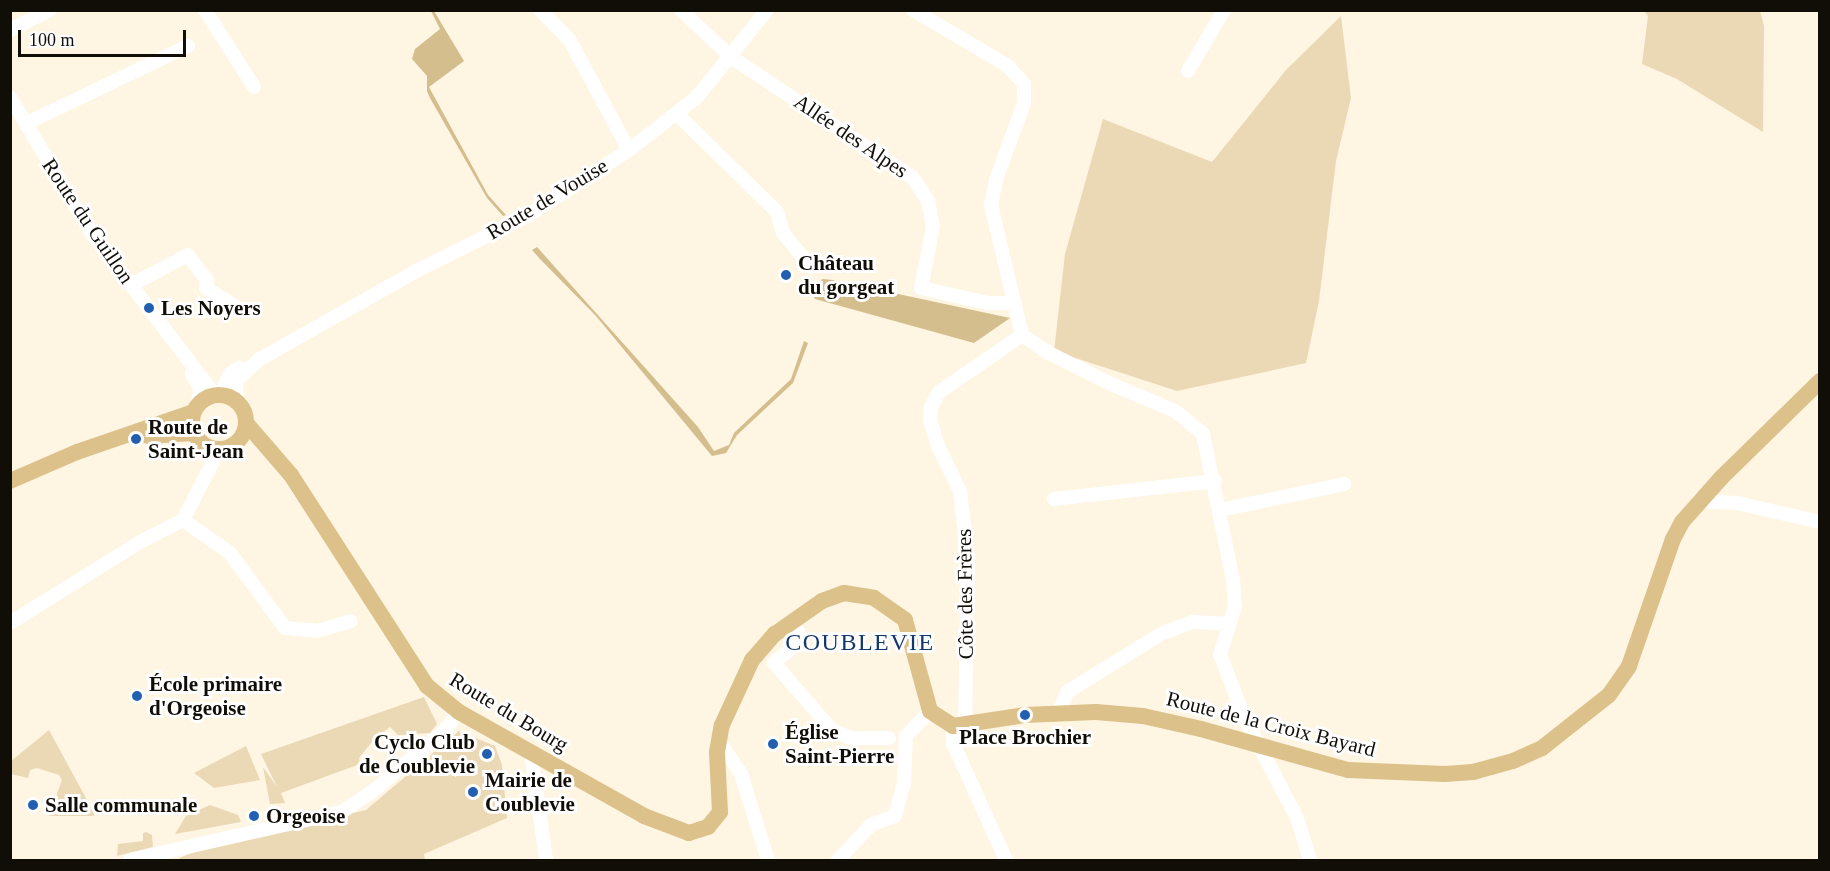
<!DOCTYPE html>
<html>
<head>
<meta charset="utf-8">
<style>
  body { margin:0 }
  #map { position:relative; width:1830px; height:871px; overflow:hidden; background:#fef5e3; font-family:"Times New Roman",serif }
  div>[style] { position:absolute }
  [style*='--x'] { left:calc(var(--x)*1px); top:calc(var(--y)*1px); width:calc(var(--w)*1px); rotate:calc(var(--a)*1deg) }
  .green>* { inset:0; background:#ebd9b6 }
  .water>* { inset:0; background:#d5be8e }
  .minor>* { height:14px; margin:-7px; padding:0 7px; transform-origin:7px; border-radius:7px; background:#fff }
  .major>* { height:16px; margin:-8px; padding:0 8px; transform-origin:8px; border-radius:8px; background:#dcc28a }
  .major>.ring { margin:-8px; padding:0; box-sizing:content-box; background:none; border:16px solid #dcc28a; border-radius:50% }
  .dots>* { width:16px; height:16px; translate:-50% -50%; box-sizing:border-box; border:3px solid #fff; border-radius:50% }
  span { translate:-50% -50%; white-space:nowrap; text-align:center; line-height:1.15; -webkit-text-stroke:6px #fff; paint-order:stroke }
  .street-label { font-size:21px; color:#110e08 }
  .poi-label { font-size:21px; color:#110e08; font-weight:700 }
  .left { translate:0 -50%; text-align:left }
  .right { translate:-100% -50%; text-align:right }
  .quarter-label { font-size:24px; color:#12386c; letter-spacing:1.5px }
  .frame { position:absolute; inset:0; border:12px solid #110e08; pointer-events:none }
  .scale { position:absolute; left:18px; top:30px; width:168px; height:27px; box-sizing:border-box; border:3px solid #110e08; border-top:0; padding-left:8px; font-size:18px; line-height:21px; white-space:nowrap; color:#110e08; -webkit-text-stroke:4px #fff; paint-order:stroke }
</style>
</head>
<body>
<div id="map">
  <div class="green">
    <i style="clip-path:polygon(1644px 11px,1760px 11px,1764px 26px,1763px 132px,1677px 79px,1642px 64px,1648px 16px)"></i>
    <i style="clip-path:polygon(1341px 16px,1351px 98px,1336px 161px,1319px 301px,1306px 363px,1177px 391px,1054px 351px,1065px 254px,1103px 119px,1212px 162px,1286px 70px)"></i>
    <i style="clip-path:polygon(424px 697px,437px 724px,430px 733px,398px 735px,390px 727px,375px 738px,359px 758px,360px 764px,281px 793px,285px 803px,270px 804px,263px 767px,277px 787px,261px 754px)"></i>
    <i style="clip-path:polygon(49px 730px,94px 813px,94px 816px,49px 816px,62px 780px,59px 775px,37px 768px,30px 770px,28px 778px,11px 774px,11px 761px)"></i>
    <i style="clip-path:polygon(459px 731px,495px 746px,502px 765px,507px 818px,424px 854px,425px 860px,178px 859px,202px 848px,366px 810px)"></i>
    <i style="clip-path:polygon(246px 746px,260px 780px,214px 788px,194px 773px)"></i>
    <i style="clip-path:polygon(210px 805px,238px 815px,241px 822px,175px 834px,186px 816px)"></i>
    <i style="clip-path:polygon(146px 832px,152px 835px,153px 847px,117px 856px,118px 844px,143px 841px,143px 833px)"></i>
  </div>
  <div class="water">
    <i style="clip-path:polygon(431px 11px,434px 11px,464px 61px,429px 87px,488px 195px,506px 215px,503px 216px,487px 198px,430px 98px,427px 91px,427px 76px,412px 59px,415px 49px,440px 29px)"></i>
    <i style="clip-path:polygon(537px 247px,698px 427px,714px 451px,729px 445px,734px 433px,791px 379px,804px 341px,808px 343px,793px 383px,737px 435px,726px 453px,712px 456px,596px 316px,539px 258px,532px 250px)"></i>
    <i style="clip-path:polygon(822px 279px,833px 280px,1010px 318px,974px 343px,815px 299px,813px 295px)"></i>
  </div>
  <div class="minor">
    <i style="--x:205;--y:10;--w:91;--a:57.5"></i>
    <i style="--x:540;--y:10;--w:41;--a:45"></i>
    <i style="--x:569;--y:39;--w:126;--a:61.6"></i>
    <i style="--x:681;--y:10;--w:69;--a:43.2"></i>
    <i style="--x:731;--y:57;--w:219;--a:33.6"></i>
    <i style="--x:913;--y:178;--w:27;--a:57"></i>
    <i style="--x:928;--y:201;--w:26;--a:79"></i>
    <i style="--x:933;--y:227;--w:62;--a:101.1"></i>
    <i style="--x:921;--y:288;--w:69;--a:12.6"></i>
    <i style="--x:988;--y:303;--w:27;--a:0"></i>
    <i style="--x:913;--y:10;--w:110;--a:30.5"></i>
    <i style="--x:1008;--y:66;--w:24;--a:48"></i>
    <i style="--x:1024;--y:84;--w:19;--a:90"></i>
    <i style="--x:1024;--y:103;--w:82;--a:110"></i>
    <i style="--x:996;--y:180;--w:25;--a:101"></i>
    <i style="--x:991;--y:205;--w:134;--a:76.6"></i>
    <i style="--x:10;--y:30;--w:45;--a:-26.6"></i>
    <i style="--x:1188;--y:71;--w:71;--a:-59.5"></i>
    <i style="--x:10;--y:97;--w:160;--a:59.1"></i>
    <i style="--x:92;--y:234;--w:203;--a:52.6"></i>
    <i style="--x:677;--y:114;--w:140;--a:44.4"></i>
    <i style="--x:777;--y:212;--w:22;--a:74"></i>
    <i style="--x:783;--y:233;--w:44;--a:50.5"></i>
    <i style="--x:25;--y:124;--w:181;--a:-25.6"></i>
    <i style="--x:131;--y:285;--w:64;--a:-27.8"></i>
    <i style="--x:188;--y:255;--w:31;--a:53"></i>
    <i style="--x:207;--y:280;--w:8;--a:97"></i>
    <i style="--x:206;--y:288;--w:36;--a:32"></i>
    <i style="--x:1022;--y:335;--w:32;--a:34"></i>
    <i style="--x:1049;--y:353;--w:69;--a:26.6"></i>
    <i style="--x:1111;--y:384;--w:69;--a:22.9"></i>
    <i style="--x:1175;--y:411;--w:36;--a:39"></i>
    <i style="--x:1203;--y:434;--w:149;--a:78.4"></i>
    <i style="--x:1233;--y:580;--w:26;--a:86"></i>
    <i style="--x:1235;--y:606;--w:51;--a:107"></i>
    <i style="--x:1220;--y:655;--w:73;--a:68.3"></i>
    <i style="--x:1247;--y:723;--w:107;--a:62.2"></i>
    <i style="--x:1297;--y:818;--w:44;--a:72.8"></i>
    <i style="--x:192;--y:373;--w:18;--a:63"></i>
    <i style="--x:200;--y:389;--w:15;--a:98"></i>
    <i style="--x:220;--y:395;--w:23;--a:-65"></i>
    <i style="--x:230;--y:374;--w:11;--a:-34"></i>
    <i style="--x:237;--y:402;--w:21;--a:-93"></i>
    <i style="--x:236;--y:381;--w:33;--a:-43"></i>
    <i style="--x:260;--y:359;--w:181;--a:-29.4"></i>
    <i style="--x:418;--y:270;--w:124;--a:-26.4"></i>
    <i style="--x:529;--y:215;--w:119;--a:-33"></i>
    <i style="--x:629;--y:150;--w:86;--a:-37.9"></i>
    <i style="--x:697;--y:97;--w:112;--a:-51.2"></i>
    <i style="--x:1054;--y:499;--w:162;--a:-6.4"></i>
    <i style="--x:1699;--y:501;--w:38;--a:3"></i>
    <i style="--x:1737;--y:503;--w:85;--a:12.9"></i>
    <i style="--x:1220;--y:510;--w:127;--a:-11.8"></i>
    <i style="--x:183;--y:520;--w:79;--a:-62.8"></i>
    <i style="--x:793;--y:621;--w:21;--a:65"></i>
    <i style="--x:802;--y:640;--w:36;--a:141"></i>
    <i style="--x:774;--y:663;--w:89;--a:49.1"></i>
    <i style="--x:832;--y:730;--w:21;--a:23"></i>
    <i style="--x:851;--y:738;--w:38;--a:0"></i>
    <i style="--x:10;--y:623;--w:153;--a:-31.9"></i>
    <i style="--x:140;--y:542;--w:48;--a:-27.1"></i>
    <i style="--x:183;--y:520;--w:57;--a:35.1"></i>
    <i style="--x:230;--y:553;--w:93;--a:53.7"></i>
    <i style="--x:285;--y:628;--w:32;--a:5"></i>
    <i style="--x:317;--y:631;--w:35;--a:-16"></i>
    <i style="--x:1059;--y:712;--w:22;--a:-68"></i>
    <i style="--x:1067;--y:692;--w:110;--a:-31.7"></i>
    <i style="--x:1161;--y:634;--w:34;--a:-21"></i>
    <i style="--x:1193;--y:622;--w:36;--a:3"></i>
    <i style="--x:965;--y:725;--w:167;--a:-89"></i>
    <i style="--x:968;--y:558;--w:67;--a:-96.8"></i>
    <i style="--x:960;--y:491;--w:50;--a:-116.1"></i>
    <i style="--x:938;--y:446;--w:27;--a:-107"></i>
    <i style="--x:930;--y:420;--w:13;--a:-86"></i>
    <i style="--x:931;--y:407;--w:16;--a:-63"></i>
    <i style="--x:938;--y:393;--w:102;--a:-34.6"></i>
    <i style="--x:953;--y:726;--w:17;--a:90"></i>
    <i style="--x:953;--y:743;--w:128;--a:65.6"></i>
    <i style="--x:719;--y:741;--w:40;--a:56"></i>
    <i style="--x:741;--y:774;--w:90;--a:72.6"></i>
    <i style="--x:531;--y:752;--w:109;--a:82.1"></i>
    <i style="--x:130;--y:860;--w:217;--a:-12.8"></i>
    <i style="--x:342;--y:812;--w:42;--a:-34.4"></i>
    <i style="--x:377;--y:788;--w:89;--a:-40.5"></i>
    <i style="--x:445;--y:730;--w:23;--a:-52"></i>
    <i style="--x:838;--y:860;--w:48;--a:-46.7"></i>
    <i style="--x:871;--y:825;--w:26;--a:-21"></i>
    <i style="--x:895;--y:816;--w:34;--a:-75"></i>
    <i style="--x:904;--y:783;--w:47;--a:-87.6"></i>
    <i style="--x:906;--y:736;--w:35;--a:-46"></i>
  </div>
  <div class="major">
    <i class="ring" style="left:192px;top:395px;width:38px;height:38px"></i>
    <i style="--x:246;--y:423;--w:69;--a:49.1"></i>
    <i style="--x:291;--y:475;--w:251;--a:57.2"></i>
    <i style="--x:427;--y:686;--w:41;--a:39.1"></i>
    <i style="--x:459;--y:712;--w:212;--a:29.3"></i>
    <i style="--x:644;--y:816;--w:48;--a:20.7"></i>
    <i style="--x:689;--y:833;--w:20;--a:-18"></i>
    <i style="--x:708;--y:827;--w:19;--a:-51"></i>
    <i style="--x:720;--y:812;--w:60;--a:-92.9"></i>
    <i style="--x:717;--y:752;--w:27;--a:-80"></i>
    <i style="--x:722;--y:725;--w:72;--a:-65.2"></i>
    <i style="--x:752;--y:660;--w:35;--a:-49"></i>
    <i style="--x:775;--y:634;--w:57;--a:-35.1"></i>
    <i style="--x:822;--y:601;--w:23;--a:-20"></i>
    <i style="--x:844;--y:593;--w:30;--a:9"></i>
    <i style="--x:874;--y:598;--w:38;--a:35"></i>
    <i style="--x:905;--y:620;--w:94;--a:74.6"></i>
    <i style="--x:930;--y:711;--w:27;--a:33"></i>
    <i style="--x:953;--y:726;--w:73;--a:-8.7"></i>
    <i style="--x:1025;--y:715;--w:71;--a:-2.4"></i>
    <i style="--x:1096;--y:712;--w:47;--a:4.9"></i>
    <i style="--x:1143;--y:716;--w:59;--a:12.6"></i>
    <i style="--x:1201;--y:729;--w:153;--a:15.6"></i>
    <i style="--x:1348;--y:770;--w:97;--a:2.4"></i>
    <i style="--x:1445;--y:774;--w:28;--a:-4"></i>
    <i style="--x:1473;--y:772;--w:41;--a:-15.4"></i>
    <i style="--x:1513;--y:761;--w:32;--a:-24"></i>
    <i style="--x:1542;--y:748;--w:85;--a:-38.3"></i>
    <i style="--x:1609;--y:695;--w:35;--a:-55"></i>
    <i style="--x:1629;--y:666;--w:134;--a:-70.9"></i>
    <i style="--x:1673;--y:539;--w:19;--a:-62"></i>
    <i style="--x:1682;--y:522;--w:59;--a:-48.4"></i>
    <i style="--x:1721;--y:478;--w:139;--a:-44.4"></i>
    <i style="--x:148;--y:436;--w:45;--a:-3.8"></i>
    <i style="--x:10;--y:481;--w:73;--a:-23.4"></i>
    <i style="--x:77;--y:452;--w:123;--a:-19"></i>
  </div>
  <div class="dots">
    <i style="left:786px;top:275px;background:#225fb0"></i>
    <i style="left:149px;top:308px;background:#225fb0"></i>
    <i style="left:136px;top:439px;background:#225fb0"></i>
    <i style="left:137px;top:696px;background:#225fb0"></i>
    <i style="left:1025px;top:715px;background:#225fb0"></i>
    <i style="left:773px;top:744px;background:#225fb0"></i>
    <i style="left:487px;top:754px;background:#225fb0"></i>
    <i style="left:473px;top:792px;background:#225fb0"></i>
    <i style="left:33px;top:805px;background:#225fb0"></i>
    <i style="left:254px;top:816px;background:#225fb0"></i>
  </div>
  <div class="street-label">
    <span style="left:851px;top:136px;rotate:34deg">Allée des Alpes</span>
    <span style="left:547px;top:199px;rotate:-31deg">Route de Vouise</span>
    <span style="left:88px;top:221px;rotate:56deg">Route du Guillon</span>
    <span style="left:965px;top:594px;rotate:-91deg">Côte des Frères</span>
    <span style="left:509px;top:712px;rotate:31deg">Route du Bourg</span>
    <span style="left:1271px;top:724px;rotate:14deg">Route de la Croix Bayard</span>
  </div>
  <div class="poi-label">
    <span class="left" style="left:798px;top:275px">Château<br>du gorgeat</span>
    <span class="left" style="left:161px;top:308px">Les Noyers</span>
    <span class="left" style="left:148px;top:439px">Route de<br>Saint-Jean</span>
    <span class="left" style="left:149px;top:696px">École primaire<br>d'Orgeoise</span>
    <span class="left" style="left:785px;top:744px">Église<br>Saint-Pierre</span>
    <span style="left:1025px;top:737px">Place Brochier</span>
    <span class="right" style="left:475px;top:754px">Cyclo Club<br>de Coublevie</span>
    <span class="left" style="left:485px;top:792px">Mairie de<br>Coublevie</span>
    <span class="left" style="left:45px;top:805px">Salle communale</span>
    <span class="left" style="left:266px;top:816px">Orgeoise</span>
  </div>
  <div class="quarter-label">
    <span style="left:860px;top:643px">COUBLEVIE</span>
  </div>
  <div class="frame"></div>
  <div class="scale">100 m</div>
</div>
</body>
</html>
